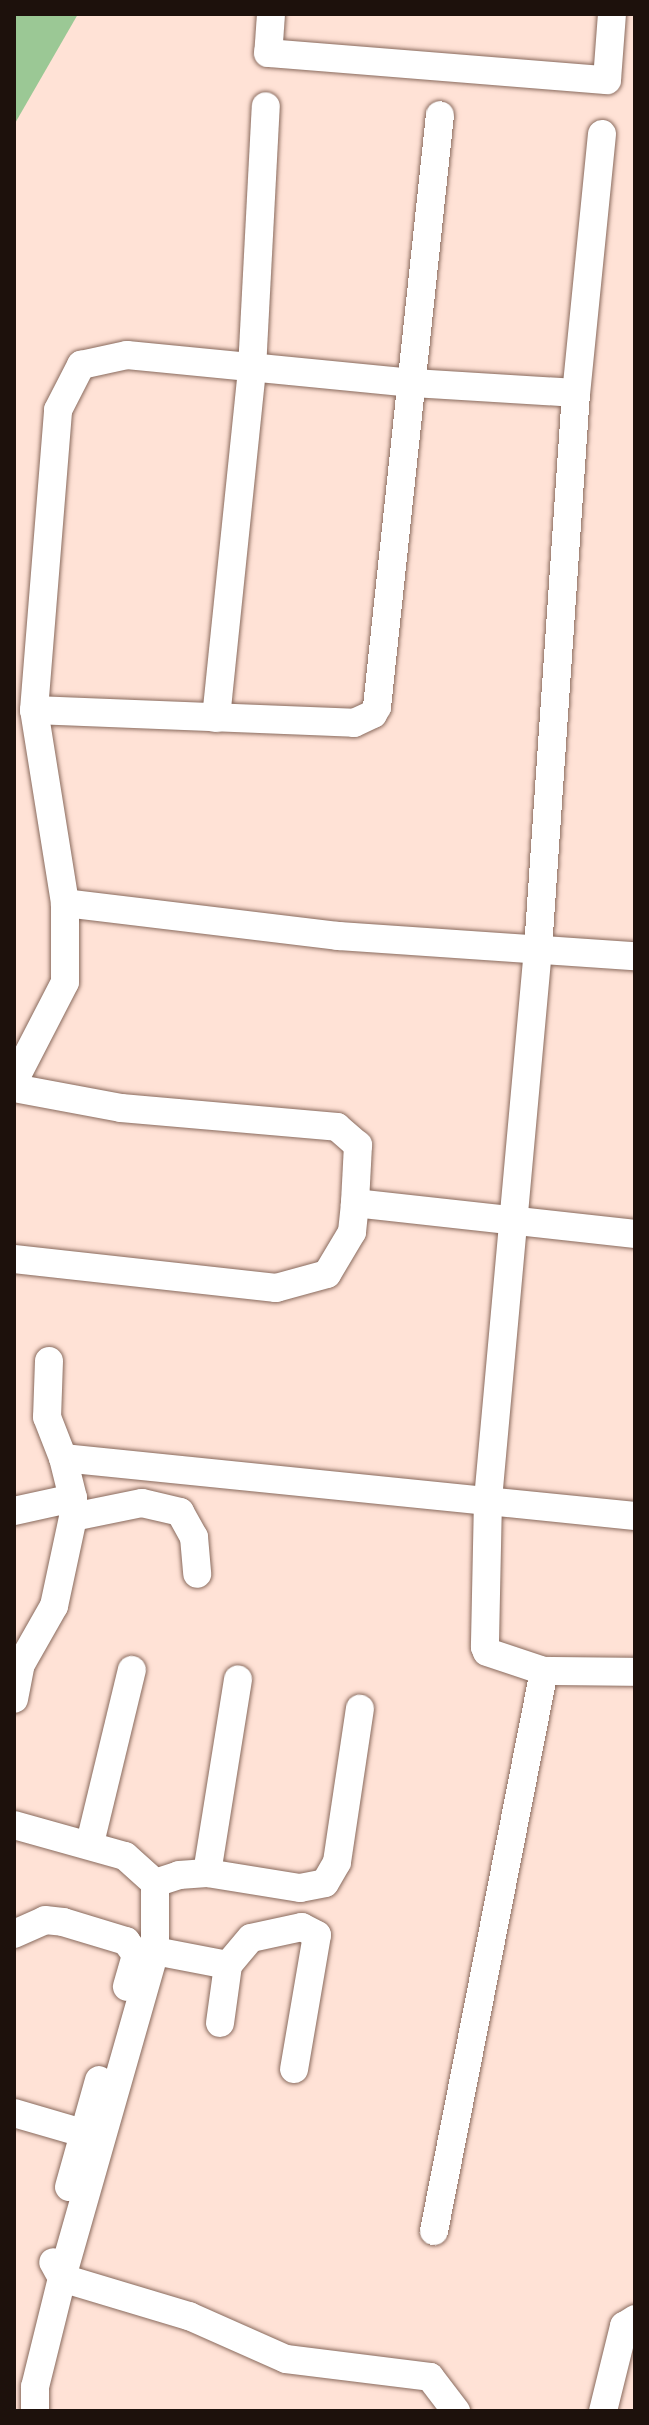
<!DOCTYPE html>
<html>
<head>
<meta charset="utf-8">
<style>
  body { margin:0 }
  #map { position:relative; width:649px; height:2425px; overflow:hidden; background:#ffe2d6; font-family:"Archivo Narrow",sans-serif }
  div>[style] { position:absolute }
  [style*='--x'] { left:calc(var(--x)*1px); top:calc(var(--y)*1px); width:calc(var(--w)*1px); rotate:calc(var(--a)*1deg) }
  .green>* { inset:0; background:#9bc895 }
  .roads { filter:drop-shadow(0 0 2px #896a5d) drop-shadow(0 0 2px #896a5d) }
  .minor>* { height:28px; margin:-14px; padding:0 14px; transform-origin:14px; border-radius:14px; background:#fff }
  span { translate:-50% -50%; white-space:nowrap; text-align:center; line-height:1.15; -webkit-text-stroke:7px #fcf4f1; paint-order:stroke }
  .frame { position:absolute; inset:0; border:16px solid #1d110c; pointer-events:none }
</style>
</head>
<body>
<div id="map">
  <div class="green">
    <i style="clip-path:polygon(14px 14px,78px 14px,14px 125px)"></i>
  </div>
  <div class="roads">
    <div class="minor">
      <i style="--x:271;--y:14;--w:39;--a:94"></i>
      <i style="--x:268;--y:53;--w:340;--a:4.6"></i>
      <i style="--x:607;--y:80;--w:66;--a:-85.7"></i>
      <i style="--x:602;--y:134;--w:260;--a:95.7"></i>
      <i style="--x:576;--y:393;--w:557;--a:93.91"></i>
      <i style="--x:538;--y:949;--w:552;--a:95.19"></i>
      <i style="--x:488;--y:1499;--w:148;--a:91.2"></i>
      <i style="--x:485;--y:1647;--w:5;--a:68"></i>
      <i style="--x:487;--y:1652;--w:60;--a:18.4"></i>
      <i style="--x:544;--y:1671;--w:91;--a:0.6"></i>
      <i style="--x:34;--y:710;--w:320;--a:2.3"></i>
      <i style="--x:354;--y:723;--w:21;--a:-25"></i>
      <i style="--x:373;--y:714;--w:8;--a:-60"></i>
      <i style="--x:377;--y:707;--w:595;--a:-83.93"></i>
      <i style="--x:216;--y:718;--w:351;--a:-84.1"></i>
      <i style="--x:252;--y:369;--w:263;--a:-87"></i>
      <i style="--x:65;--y:903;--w:275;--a:6.9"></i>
      <i style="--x:338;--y:936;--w:298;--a:3.9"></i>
      <i style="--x:14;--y:1081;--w:111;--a:-62.7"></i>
      <i style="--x:65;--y:982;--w:79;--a:-90"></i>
      <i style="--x:65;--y:903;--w:195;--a:-99.1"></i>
      <i style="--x:34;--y:710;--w:301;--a:-85.4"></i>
      <i style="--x:58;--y:410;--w:51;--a:-62.9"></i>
      <i style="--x:81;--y:365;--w:47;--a:-12.3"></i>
      <i style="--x:127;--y:355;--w:287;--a:5.6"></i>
      <i style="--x:413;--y:383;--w:163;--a:3.5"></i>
      <i style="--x:14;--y:1088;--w:109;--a:10.6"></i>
      <i style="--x:121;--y:1108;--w:217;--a:5"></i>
      <i style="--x:337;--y:1127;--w:28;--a:41"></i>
      <i style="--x:358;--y:1145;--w:58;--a:93"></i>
      <i style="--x:355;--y:1203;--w:282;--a:6.3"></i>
      <i style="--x:14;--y:1259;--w:264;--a:6.3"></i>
      <i style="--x:276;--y:1288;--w:53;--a:-15.4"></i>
      <i style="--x:327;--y:1274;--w:49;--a:-59.2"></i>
      <i style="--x:352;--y:1232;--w:29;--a:-84"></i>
      <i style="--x:49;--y:1361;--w:56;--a:92"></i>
      <i style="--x:47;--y:1417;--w:44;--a:68.7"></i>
      <i style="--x:63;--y:1458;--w:575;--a:5.79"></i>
      <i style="--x:14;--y:1511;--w:60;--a:-12.4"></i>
      <i style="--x:73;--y:1517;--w:70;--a:-11.5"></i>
      <i style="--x:142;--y:1503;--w:39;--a:13"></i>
      <i style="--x:180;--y:1512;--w:29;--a:61"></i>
      <i style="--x:194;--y:1537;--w:37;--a:85"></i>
      <i style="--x:14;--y:1699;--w:36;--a:-79"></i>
      <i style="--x:21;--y:1664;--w:67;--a:-60.4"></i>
      <i style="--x:54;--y:1606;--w:91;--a:-77.9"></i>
      <i style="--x:73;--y:1517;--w:19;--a:-90"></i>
      <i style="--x:73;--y:1498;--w:41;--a:-104"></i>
      <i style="--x:14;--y:1825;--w:115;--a:15.6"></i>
      <i style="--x:125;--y:1856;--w:40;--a:42"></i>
      <i style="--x:155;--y:1883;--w:68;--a:90"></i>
      <i style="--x:155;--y:1951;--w:340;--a:105.9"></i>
      <i style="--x:62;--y:2278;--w:133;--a:16.7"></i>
      <i style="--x:189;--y:2316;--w:106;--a:23.9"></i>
      <i style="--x:286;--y:2359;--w:145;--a:7.1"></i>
      <i style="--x:430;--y:2377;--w:43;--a:52.6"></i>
      <i style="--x:90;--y:1843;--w:178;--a:-76.4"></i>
      <i style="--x:207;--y:1873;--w:196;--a:-80.9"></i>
      <i style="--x:155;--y:1883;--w:25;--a:-18"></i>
      <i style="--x:179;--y:1875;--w:28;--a:-4"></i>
      <i style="--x:207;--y:1873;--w:94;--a:9.2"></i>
      <i style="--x:300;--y:1888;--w:25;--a:-11"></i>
      <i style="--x:325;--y:1883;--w:24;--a:-60"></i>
      <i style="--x:337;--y:1862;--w:155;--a:-81.5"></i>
      <i style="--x:14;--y:1934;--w:34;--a:-24"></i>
      <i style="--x:45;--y:1920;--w:18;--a:6"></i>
      <i style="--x:63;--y:1922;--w:66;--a:16.8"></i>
      <i style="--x:126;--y:1941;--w:17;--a:54"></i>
      <i style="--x:136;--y:1955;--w:33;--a:106"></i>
      <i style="--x:155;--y:1951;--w:74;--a:10.9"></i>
      <i style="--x:228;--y:1965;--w:35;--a:-50"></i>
      <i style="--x:251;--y:1938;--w:52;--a:-12.2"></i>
      <i style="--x:302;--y:1927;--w:17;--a:28"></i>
      <i style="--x:317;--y:1935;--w:136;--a:99.7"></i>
      <i style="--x:220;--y:2023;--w:59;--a:-82.1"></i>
      <i style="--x:14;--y:2113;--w:72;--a:16.2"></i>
      <i style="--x:69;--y:2187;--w:111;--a:-74.3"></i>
      <i style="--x:434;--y:2231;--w:571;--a:-78.89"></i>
      <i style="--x:35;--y:2411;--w:24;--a:-90"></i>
      <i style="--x:35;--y:2387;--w:112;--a:-76.1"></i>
      <i style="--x:62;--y:2278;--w:18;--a:-119"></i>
      <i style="--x:603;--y:2411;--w:88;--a:-76.1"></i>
      <i style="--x:624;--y:2326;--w:13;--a:-32"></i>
    </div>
  </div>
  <div class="frame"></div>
</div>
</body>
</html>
